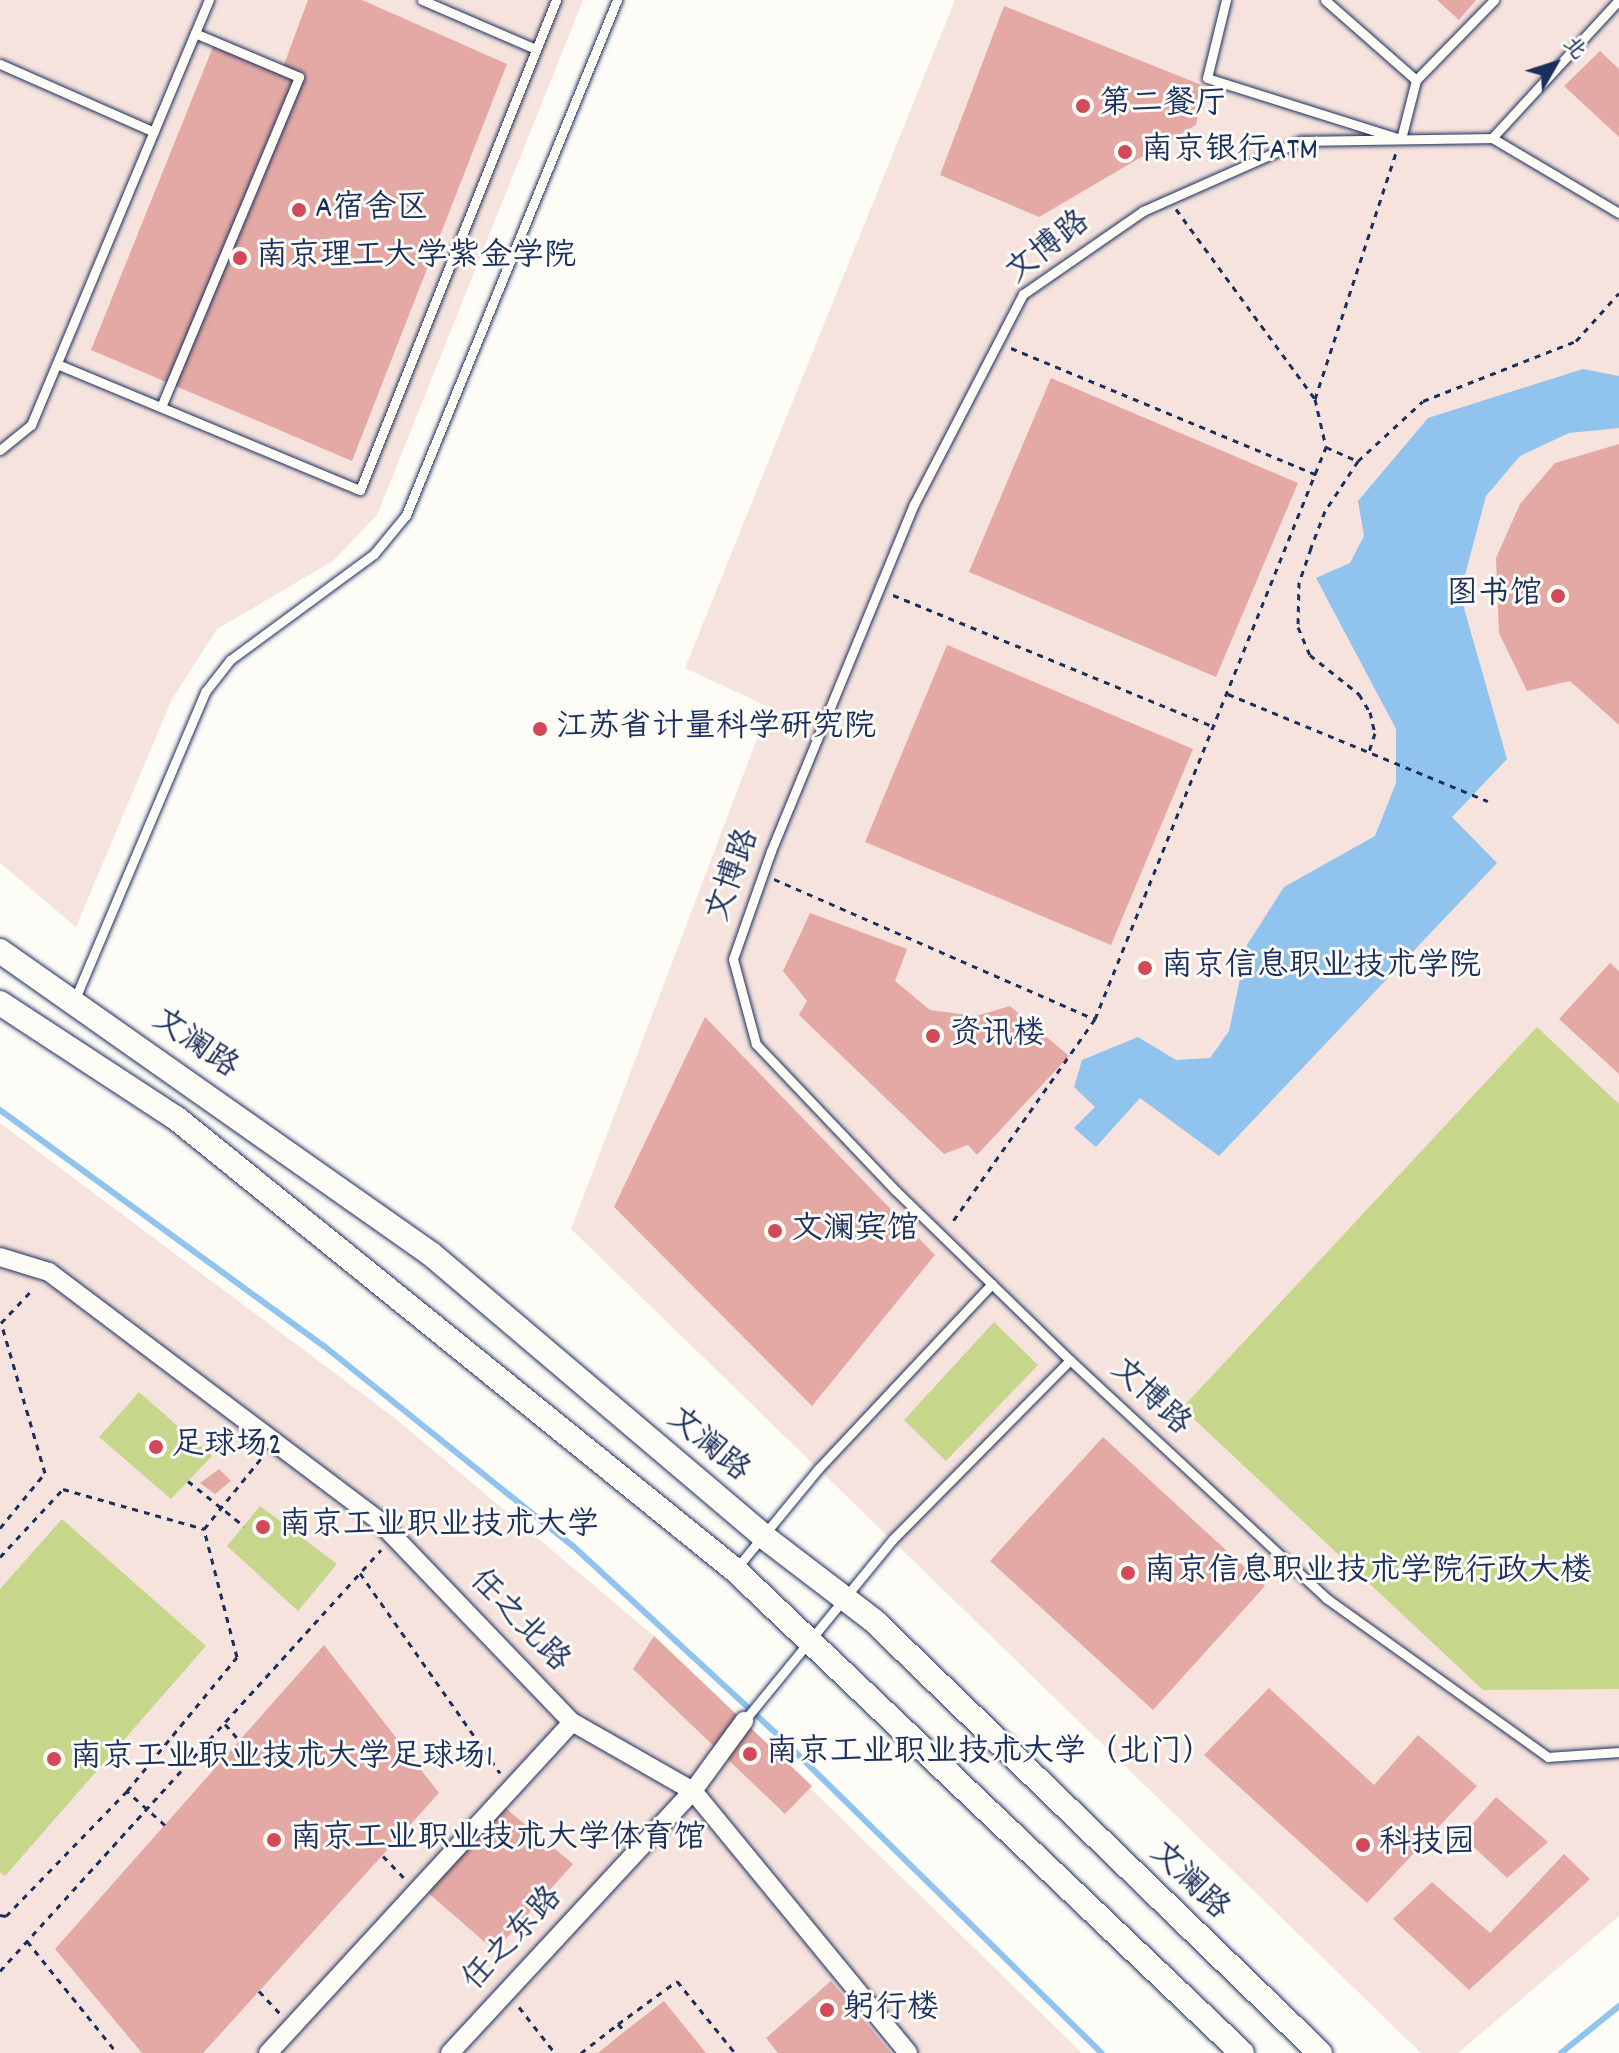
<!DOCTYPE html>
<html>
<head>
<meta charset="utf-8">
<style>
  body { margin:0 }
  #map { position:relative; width:1619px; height:2053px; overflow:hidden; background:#fdfcf7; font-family:Dekko,"LXGW WenKai TC",sans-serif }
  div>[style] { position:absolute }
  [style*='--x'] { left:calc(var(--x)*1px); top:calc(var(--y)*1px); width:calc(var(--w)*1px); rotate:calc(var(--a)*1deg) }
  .built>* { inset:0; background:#f6e3de }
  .green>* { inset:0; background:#c6d78c }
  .water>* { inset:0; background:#90c3ed }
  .stream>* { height:6px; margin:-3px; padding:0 3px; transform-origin:3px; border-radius:3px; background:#90c3ed }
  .building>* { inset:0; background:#e4a9a4 }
  .path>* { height:3px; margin-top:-1.5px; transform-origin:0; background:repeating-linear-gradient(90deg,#1b2f5e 0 6px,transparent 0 12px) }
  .roads { filter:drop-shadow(0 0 2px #1b2f5e) drop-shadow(0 0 2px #1b2f5e) }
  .lane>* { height:9px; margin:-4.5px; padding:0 4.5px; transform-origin:4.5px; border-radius:4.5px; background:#fdfcf7 }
  .street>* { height:18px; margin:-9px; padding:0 9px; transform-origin:9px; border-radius:9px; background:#fdfcf7 }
  .secondary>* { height:24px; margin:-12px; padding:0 12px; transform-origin:12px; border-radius:12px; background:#fdfcf7 }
  .dots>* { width:22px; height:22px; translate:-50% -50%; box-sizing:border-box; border:4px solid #fdfcf7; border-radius:50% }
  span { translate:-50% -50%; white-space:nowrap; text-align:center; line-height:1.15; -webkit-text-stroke:6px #fdfcf7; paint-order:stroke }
  .poi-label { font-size:32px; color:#1b2f5e }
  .left { translate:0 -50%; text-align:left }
  .right { translate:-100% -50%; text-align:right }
  .street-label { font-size:32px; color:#1b2f5e }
  .north { position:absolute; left:1515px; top:24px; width:80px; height:80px; -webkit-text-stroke:6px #fdfcf7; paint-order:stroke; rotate:51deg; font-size:22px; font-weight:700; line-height:32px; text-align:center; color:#1b2f5e }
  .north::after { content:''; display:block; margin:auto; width:28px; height:36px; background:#1b2f5e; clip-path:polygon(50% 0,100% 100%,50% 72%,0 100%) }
</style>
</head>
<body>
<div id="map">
  <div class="built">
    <i style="clip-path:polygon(0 0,583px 0,377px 515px,333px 561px,217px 629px,172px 699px,76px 927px,0 863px)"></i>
    <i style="clip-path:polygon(955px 0,1619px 0,1619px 1916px,1458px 2053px,1421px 2053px,571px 1229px,769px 707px,685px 668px)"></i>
    <i style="clip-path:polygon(0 1123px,396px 1419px,654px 1636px,1082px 2053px,0 2053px)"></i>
  </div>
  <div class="green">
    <i style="clip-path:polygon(1537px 1027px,1619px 1104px,1619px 1689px,1483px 1690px,1182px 1408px)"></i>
    <i style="clip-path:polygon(994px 1322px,1038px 1365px,946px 1461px,904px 1420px)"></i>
    <i style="clip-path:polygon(139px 1392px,212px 1456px,171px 1499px,99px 1437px)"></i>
    <i style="clip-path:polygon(260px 1506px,337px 1564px,298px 1611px,227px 1546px)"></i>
    <i style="clip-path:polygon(62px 1519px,206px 1646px,5px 1876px,0 1872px,0 1589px)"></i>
  </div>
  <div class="water">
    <i style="clip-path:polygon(1583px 369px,1619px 376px,1619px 428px,1569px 433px,1520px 456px,1486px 496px,1460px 594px,1507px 759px,1452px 817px,1497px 863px,1219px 1156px,1140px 1098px,1096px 1147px,1074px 1128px,1095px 1107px,1074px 1087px,1082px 1060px,1138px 1037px,1176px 1060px,1210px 1058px,1229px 1031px,1247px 945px,1284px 887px,1375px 836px,1396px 783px,1396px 729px,1316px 578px,1350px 563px,1364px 536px,1358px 501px,1428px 418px)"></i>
  </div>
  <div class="stream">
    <i style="--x:0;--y:1110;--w:401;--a:36.1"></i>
    <i style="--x:324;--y:1346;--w:319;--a:38.8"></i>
    <i style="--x:573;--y:1546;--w:276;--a:42.7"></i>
    <i style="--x:776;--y:1733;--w:457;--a:44.5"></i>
    <i style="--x:1561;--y:2053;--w:75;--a:-39"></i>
  </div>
  <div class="building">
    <i style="clip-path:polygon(308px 0,362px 0,507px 64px,352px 461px,91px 350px,215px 42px,282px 70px)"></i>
    <i style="clip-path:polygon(1437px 0,1476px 0,1459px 20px)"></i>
    <i style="clip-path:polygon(1004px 6px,1204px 86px,1196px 125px,1039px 217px,940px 175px)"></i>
    <i style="clip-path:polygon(1600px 51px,1619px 69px,1619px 137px,1564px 86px)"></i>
    <i style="clip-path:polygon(1051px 378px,1298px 483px,1216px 677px,969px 572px)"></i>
    <i style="clip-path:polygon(1619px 444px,1619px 725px,1570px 681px,1527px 691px,1499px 633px,1496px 558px,1520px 504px,1555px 463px)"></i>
    <i style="clip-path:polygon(947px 645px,1193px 749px,1111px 945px,865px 842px)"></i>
    <i style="clip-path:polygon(810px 913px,907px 949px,895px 981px,930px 1010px,976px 1016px,1010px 1006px,1069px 1056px,977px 1155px,968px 1145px,944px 1154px,799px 1015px,807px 1001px,783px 971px)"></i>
    <i style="clip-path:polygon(1610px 963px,1619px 971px,1619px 1074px,1559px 1019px)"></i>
    <i style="clip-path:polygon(705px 1017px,935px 1255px,812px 1406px,614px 1207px)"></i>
    <i style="clip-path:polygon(1103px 1437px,1265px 1586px,1153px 1710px,990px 1561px)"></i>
    <i style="clip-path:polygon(219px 1469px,231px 1481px,215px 1494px,200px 1483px)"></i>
    <i style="clip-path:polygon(654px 1636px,812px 1786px,785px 1814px,633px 1669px)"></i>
    <i style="clip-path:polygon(324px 1645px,439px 1793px,203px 2053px,142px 2053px,55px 1949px)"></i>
    <i style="clip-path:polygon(1269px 1688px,1374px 1785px,1418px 1735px,1477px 1786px,1367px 1903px,1204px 1755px)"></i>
    <i style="clip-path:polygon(1496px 1797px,1548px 1842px,1507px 1878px,1462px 1836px)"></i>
    <i style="clip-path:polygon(504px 1807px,573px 1864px,495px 1951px,426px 1891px)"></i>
    <i style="clip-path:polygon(1564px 1854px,1590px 1879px,1469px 1990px,1393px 1919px,1432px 1882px,1490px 1933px)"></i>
    <i style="clip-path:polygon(831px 1981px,891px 2053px,778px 2053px,766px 2038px)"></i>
    <i style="clip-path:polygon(664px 2001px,706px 2053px,598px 2053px,625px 2031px)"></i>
  </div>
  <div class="path">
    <i style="--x:1176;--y:209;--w:235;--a:53.8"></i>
    <i style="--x:1315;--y:399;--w:49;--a:77.1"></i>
    <i style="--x:1011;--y:348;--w:332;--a:22.5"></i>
    <i style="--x:1315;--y:399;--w:260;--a:-71.8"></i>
    <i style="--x:1358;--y:461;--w:88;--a:-42.7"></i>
    <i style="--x:1423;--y:401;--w:164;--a:-21.4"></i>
    <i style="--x:1576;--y:341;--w:64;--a:-48.1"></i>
    <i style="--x:893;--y:595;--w:348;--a:22.3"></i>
    <i style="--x:1228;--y:694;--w:281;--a:22.4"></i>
    <i style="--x:774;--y:879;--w:350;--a:23.6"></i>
    <i style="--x:1095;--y:1019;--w:251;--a:125.1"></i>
    <i style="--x:1095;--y:1019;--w:617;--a:-68.01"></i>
    <i style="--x:1326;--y:447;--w:35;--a:24"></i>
    <i style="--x:1358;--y:461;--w:60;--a:123.4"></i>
    <i style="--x:1325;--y:511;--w:40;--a:111"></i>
    <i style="--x:1311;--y:548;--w:36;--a:109"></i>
    <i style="--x:1299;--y:582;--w:45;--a:91.3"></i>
    <i style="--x:1298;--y:627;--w:30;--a:67"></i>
    <i style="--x:1310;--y:655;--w:63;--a:38.5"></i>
    <i style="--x:1359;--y:694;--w:21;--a:59"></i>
    <i style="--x:1370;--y:712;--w:22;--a:77"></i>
    <i style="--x:1375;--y:733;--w:20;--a:108"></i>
    <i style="--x:1;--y:1323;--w:48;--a:-46.7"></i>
    <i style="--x:188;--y:1481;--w:72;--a:38.8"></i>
    <i style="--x:0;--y:1528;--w:71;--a:-50.7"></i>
    <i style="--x:45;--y:1473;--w:156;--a:-106.3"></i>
    <i style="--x:0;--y:1557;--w:93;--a:-47.2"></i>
    <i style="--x:63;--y:1489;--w:147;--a:15.8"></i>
    <i style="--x:360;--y:1573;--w:244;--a:55"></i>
    <i style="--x:225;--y:1724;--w:23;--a:49"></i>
    <i style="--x:165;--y:1825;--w:51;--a:-138.2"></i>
    <i style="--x:127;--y:1791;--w:173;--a:-50.6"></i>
    <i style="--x:237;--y:1657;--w:132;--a:-104.5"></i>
    <i style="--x:204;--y:1529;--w:92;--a:-51.1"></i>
    <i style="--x:383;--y:1856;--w:32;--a:46"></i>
    <i style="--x:0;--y:1915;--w:6;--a:9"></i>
    <i style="--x:6;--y:1916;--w:174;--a:-45.9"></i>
    <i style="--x:27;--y:1941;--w:144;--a:51.2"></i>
    <i style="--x:0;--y:1971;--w:568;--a:-47.86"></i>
    <i style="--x:259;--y:1991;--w:33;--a:47"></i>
    <i style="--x:519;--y:2007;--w:58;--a:52"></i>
    <i style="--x:618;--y:2024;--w:73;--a:-36.1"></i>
    <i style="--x:677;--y:1981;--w:92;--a:51.1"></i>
    <i style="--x:581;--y:2053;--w:47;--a:-38.1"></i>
    <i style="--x:618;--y:2024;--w:10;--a:45"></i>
  </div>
  <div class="roads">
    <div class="lane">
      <i style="--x:422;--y:0;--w:124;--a:23.3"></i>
      <i style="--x:1226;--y:0;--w:80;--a:103.7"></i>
      <i style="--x:1207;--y:78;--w:203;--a:17.5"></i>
      <i style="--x:1401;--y:139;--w:61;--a:-75.7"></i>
      <i style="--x:1416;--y:80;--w:121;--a:-138.7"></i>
      <i style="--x:0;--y:64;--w:168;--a:23.8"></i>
      <i style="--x:1416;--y:80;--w:112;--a:-45.7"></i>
      <i style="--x:1492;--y:138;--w:188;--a:-47.4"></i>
      <i style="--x:1619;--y:213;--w:147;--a:-149.4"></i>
      <i style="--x:1492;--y:138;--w:191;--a:179.1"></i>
      <i style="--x:1301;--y:141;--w:173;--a:156.1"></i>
      <i style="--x:1143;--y:211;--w:146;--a:145.3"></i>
      <i style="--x:1023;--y:294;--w:237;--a:117.4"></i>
      <i style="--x:914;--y:504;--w:375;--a:112.4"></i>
      <i style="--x:771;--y:851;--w:114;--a:109.4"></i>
      <i style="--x:733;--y:959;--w:88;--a:74.9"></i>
      <i style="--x:756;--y:1044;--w:202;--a:46.4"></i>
      <i style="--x:895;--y:1190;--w:244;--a:44.2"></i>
      <i style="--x:1070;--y:1360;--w:350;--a:42.9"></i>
      <i style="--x:1326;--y:1598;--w:273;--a:35.6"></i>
      <i style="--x:1548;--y:1757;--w:71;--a:-4"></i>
      <i style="--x:57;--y:364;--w:328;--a:22.6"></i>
      <i style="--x:360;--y:490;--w:528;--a:-68.2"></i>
      <i style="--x:161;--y:407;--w:358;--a:-67.3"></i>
      <i style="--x:299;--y:77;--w:113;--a:-157.1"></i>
      <i style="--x:0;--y:450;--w:40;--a:-39"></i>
      <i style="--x:31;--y:425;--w:461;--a:-67.3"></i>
      <i style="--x:74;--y:1001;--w:336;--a:-67"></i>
      <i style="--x:205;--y:692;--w:41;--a:-52"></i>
      <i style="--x:230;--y:660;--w:179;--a:-36.4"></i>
      <i style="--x:374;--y:554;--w:50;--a:-50.6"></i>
      <i style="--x:406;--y:515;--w:557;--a:-67.72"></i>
      <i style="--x:735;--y:1570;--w:131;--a:-50.6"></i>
      <i style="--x:818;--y:1469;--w:254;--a:-46.8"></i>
      <i style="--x:744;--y:1721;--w:234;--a:-50.7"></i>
      <i style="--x:892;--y:1540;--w:253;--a:-45.3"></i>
    </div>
    <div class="street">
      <i style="--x:0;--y:1257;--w:51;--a:17"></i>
      <i style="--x:49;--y:1272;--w:413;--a:37"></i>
      <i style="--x:379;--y:1521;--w:279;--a:46.2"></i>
      <i style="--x:572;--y:1722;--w:139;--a:29.7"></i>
      <i style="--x:693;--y:1791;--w:339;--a:50.6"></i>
      <i style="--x:268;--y:2053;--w:449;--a:-47.4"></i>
      <i style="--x:450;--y:2053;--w:357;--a:-47.2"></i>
      <i style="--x:693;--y:1791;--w:87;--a:-53.9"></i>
    </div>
    <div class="secondary">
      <i style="--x:0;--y:951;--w:527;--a:35.11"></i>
      <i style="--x:431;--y:1254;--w:436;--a:40.3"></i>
      <i style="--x:763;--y:1536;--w:140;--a:37.4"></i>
      <i style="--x:874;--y:1621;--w:621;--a:44.09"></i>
      <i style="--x:0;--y:1003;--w:210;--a:33.2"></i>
      <i style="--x:176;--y:1118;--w:719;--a:38.96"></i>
      <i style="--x:735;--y:1570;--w:700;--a:43.61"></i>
    </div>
  </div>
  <div class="dots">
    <i style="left:1083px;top:106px;background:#d1495b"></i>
    <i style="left:1125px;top:152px;background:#d1495b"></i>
    <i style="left:299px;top:210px;background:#d1495b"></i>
    <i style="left:240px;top:258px;background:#d1495b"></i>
    <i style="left:1558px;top:596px;background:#d1495b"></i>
    <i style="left:540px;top:729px;background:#d1495b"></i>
    <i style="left:1145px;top:968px;background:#d1495b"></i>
    <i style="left:933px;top:1036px;background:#d1495b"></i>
    <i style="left:775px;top:1231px;background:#d1495b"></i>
    <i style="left:156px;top:1447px;background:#d1495b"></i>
    <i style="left:263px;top:1527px;background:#d1495b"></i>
    <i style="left:1128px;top:1573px;background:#d1495b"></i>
    <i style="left:750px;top:1754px;background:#d1495b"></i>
    <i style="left:54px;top:1759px;background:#d1495b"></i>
    <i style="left:274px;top:1840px;background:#d1495b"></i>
    <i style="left:1363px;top:1845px;background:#d1495b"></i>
    <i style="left:827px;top:2010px;background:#d1495b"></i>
  </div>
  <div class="poi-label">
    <span class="left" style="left:1099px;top:106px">第二餐厅</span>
    <span class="left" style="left:1141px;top:152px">南京银行ATM</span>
    <span class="left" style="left:315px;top:210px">A宿舍区</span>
    <span class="left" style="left:256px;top:258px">南京理工大学紫金学院</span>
    <span class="right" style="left:1542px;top:596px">图书馆</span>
    <span class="left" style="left:556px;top:729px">江苏省计量科学研究院</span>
    <span class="left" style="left:1161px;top:968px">南京信息职业技术学院</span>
    <span class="left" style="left:949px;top:1036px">资讯楼</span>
    <span class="left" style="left:791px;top:1231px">文澜宾馆</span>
    <span class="left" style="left:172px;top:1447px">足球场2</span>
    <span class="left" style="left:279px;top:1527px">南京工业职业技术大学</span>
    <span class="left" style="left:1144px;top:1573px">南京信息职业技术学院行政大楼</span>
    <span class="left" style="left:766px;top:1754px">南京工业职业技术大学（北门）</span>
    <span class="left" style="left:70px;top:1759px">南京工业职业技术大学足球场1</span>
    <span class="left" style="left:290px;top:1840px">南京工业职业技术大学体育馆</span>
    <span class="left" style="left:1379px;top:1845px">科技园</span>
    <span class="left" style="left:843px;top:2010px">躬行楼</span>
  </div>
  <div class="street-label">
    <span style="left:1049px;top:249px;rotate:-38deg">文博路</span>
    <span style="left:735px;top:876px;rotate:-70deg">文博路</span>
    <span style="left:194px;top:1045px;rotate:35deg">文澜路</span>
    <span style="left:1149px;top:1398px;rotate:43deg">文博路</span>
    <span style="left:707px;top:1446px;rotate:40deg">文澜路</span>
    <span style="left:518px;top:1622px;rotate:46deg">任之北路</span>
    <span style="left:1188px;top:1882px;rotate:44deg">文澜路</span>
    <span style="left:514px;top:1940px;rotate:-47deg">任之东路</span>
  </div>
  <div class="north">北</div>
</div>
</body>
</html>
